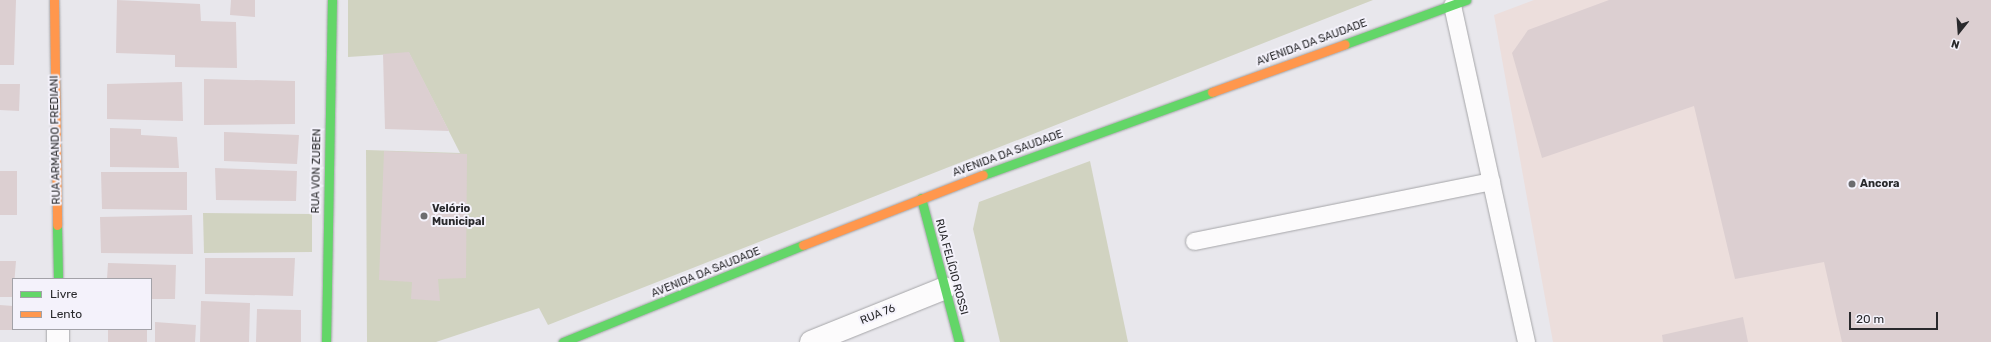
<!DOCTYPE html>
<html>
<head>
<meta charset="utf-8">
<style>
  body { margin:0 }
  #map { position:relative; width:1991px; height:342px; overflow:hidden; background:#e8e7ec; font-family:Rubik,sans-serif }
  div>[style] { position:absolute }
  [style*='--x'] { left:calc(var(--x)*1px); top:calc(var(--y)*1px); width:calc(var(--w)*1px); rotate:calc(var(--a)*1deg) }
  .industrial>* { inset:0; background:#ecdedc }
  .green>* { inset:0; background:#d1d3c1 }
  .building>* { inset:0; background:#dccfd1 }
  .roads { filter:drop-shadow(0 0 1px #a5a5a8) drop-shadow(0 0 1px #a5a5a8) }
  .lane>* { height:17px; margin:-8.5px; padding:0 8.5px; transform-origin:8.5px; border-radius:8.5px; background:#fcfbfc }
  .street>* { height:22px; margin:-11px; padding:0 11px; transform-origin:11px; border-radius:11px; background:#fcfbfc }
  .fast>* { height:9px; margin:-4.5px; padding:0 4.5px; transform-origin:4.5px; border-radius:4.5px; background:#63d668 }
  .slow>* { height:9px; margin:-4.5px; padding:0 4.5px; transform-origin:4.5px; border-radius:4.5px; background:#ff974d }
  .dots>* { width:11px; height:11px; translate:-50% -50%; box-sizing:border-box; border:2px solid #f4f2fb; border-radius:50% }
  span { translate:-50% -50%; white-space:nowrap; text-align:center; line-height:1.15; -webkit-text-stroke:4px #f4f2fb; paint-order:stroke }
  .street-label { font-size:11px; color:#29292c }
  .poi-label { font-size:11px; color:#29292c; font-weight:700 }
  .left { translate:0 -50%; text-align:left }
  .legend { position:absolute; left:12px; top:278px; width:140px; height:52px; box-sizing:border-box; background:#f4f2fb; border:1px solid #a3a2a8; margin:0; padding:5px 7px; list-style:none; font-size:12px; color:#29292c }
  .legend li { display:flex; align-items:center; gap:8px; height:20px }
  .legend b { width:20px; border:1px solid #a3a2a8 }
  .north { position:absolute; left:1939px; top:12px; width:40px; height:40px; -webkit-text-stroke:3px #f4f2fb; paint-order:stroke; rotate:197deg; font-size:11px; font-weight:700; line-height:16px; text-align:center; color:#29292c }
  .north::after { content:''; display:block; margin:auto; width:14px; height:18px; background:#29292c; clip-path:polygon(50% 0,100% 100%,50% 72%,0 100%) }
  .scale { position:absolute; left:1849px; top:312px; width:89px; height:18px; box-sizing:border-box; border:2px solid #29292c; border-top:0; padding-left:5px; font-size:12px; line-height:14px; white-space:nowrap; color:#29292c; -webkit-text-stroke:3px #f4f2fb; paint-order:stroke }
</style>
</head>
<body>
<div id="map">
  <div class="industrial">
    <i style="clip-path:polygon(1534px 0,1991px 0,1991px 342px,1553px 342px,1494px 15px)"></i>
  </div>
  <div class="green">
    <i style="clip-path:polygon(348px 0,1373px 0,548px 325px,539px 308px,436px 342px,367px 342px,366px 150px,460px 153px,409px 53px,348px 57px)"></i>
    <i style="clip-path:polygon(1090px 161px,1128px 342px,1000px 342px,973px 229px,979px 202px)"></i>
    <i style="clip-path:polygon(203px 213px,312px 214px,312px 252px,204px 253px)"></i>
  </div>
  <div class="building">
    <i style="clip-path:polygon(0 0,16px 0,14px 65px,0 65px)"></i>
    <i style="clip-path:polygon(117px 0,200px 4px,201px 21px,236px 22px,237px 68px,175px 67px,175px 55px,116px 53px)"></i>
    <i style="clip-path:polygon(231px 0,255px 0,255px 17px,230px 15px)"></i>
    <i style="clip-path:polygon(1609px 0,1991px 0,1991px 342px,1842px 342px,1824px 262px,1735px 279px,1694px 106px,1542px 158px,1512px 53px,1528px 30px)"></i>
    <i style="clip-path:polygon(409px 52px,449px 131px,385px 129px,383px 54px)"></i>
    <i style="clip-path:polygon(204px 79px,295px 81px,295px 124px,204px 125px)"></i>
    <i style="clip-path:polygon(182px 82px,183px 121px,107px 119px,107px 84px)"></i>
    <i style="clip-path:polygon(0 84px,20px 84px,19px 111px,0 110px)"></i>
    <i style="clip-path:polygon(110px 128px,141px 129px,141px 135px,177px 137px,179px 168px,110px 167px)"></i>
    <i style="clip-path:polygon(224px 132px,299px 135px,297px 164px,224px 161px)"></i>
    <i style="clip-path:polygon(384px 151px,467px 154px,466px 278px,438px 279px,440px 301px,411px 299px,412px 282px,379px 280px)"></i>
    <i style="clip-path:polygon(215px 168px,297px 171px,296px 201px,216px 200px)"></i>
    <i style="clip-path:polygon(0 171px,17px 171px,17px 215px,0 215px)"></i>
    <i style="clip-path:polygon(101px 172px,187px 172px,187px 210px,102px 209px)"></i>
    <i style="clip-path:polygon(192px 215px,193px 254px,101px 253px,100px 217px)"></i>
    <i style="clip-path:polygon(205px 258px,295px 258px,293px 296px,205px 294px)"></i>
    <i style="clip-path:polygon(0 261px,16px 261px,13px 297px,0 297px)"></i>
    <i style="clip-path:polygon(108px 263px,176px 265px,175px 299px,151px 299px,151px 279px,107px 279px)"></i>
    <i style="clip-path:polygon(201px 301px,250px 303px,249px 342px,200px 342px)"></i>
    <i style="clip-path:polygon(0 305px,13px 306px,13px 329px,18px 330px,0 330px)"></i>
    <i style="clip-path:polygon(257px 309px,301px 310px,301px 342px,256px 342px)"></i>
    <i style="clip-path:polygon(1743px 317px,1748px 342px,1663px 342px,1662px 335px)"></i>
    <i style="clip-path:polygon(155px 322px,196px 325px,195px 342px,155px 342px)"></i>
    <i style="clip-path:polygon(108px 329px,147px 329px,147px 342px,108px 342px)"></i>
  </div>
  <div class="roads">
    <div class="lane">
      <i style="--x:1452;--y:5;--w:345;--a:77.6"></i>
      <i style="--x:1194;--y:241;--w:303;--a:-11.4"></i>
    </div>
    <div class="street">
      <i style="--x:58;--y:329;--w:13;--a:90"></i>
      <i style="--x:811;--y:342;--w:144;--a:-21.9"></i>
    </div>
    <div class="fast">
      <i style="--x:1345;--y:44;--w:129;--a:-20"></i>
      <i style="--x:983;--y:175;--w:244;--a:-19.9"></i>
      <i style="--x:921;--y:198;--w:149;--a:75.2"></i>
      <i style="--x:57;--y:225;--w:54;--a:88.9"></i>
      <i style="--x:326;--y:342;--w:342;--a:-89"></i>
      <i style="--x:563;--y:342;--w:259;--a:-22"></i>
    </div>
    <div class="slow">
      <i style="--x:54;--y:0;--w:225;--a:89.2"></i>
      <i style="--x:1212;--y:92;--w:141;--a:-19.8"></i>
      <i style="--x:803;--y:245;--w:193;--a:-21.3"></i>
    </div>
  </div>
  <div class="dots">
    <i style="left:1852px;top:184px;background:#6c6c6f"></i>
    <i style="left:424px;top:216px;background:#6c6c6f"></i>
  </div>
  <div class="street-label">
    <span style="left:1312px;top:43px;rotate:-20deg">AVENIDA DA SAUDADE</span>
    <span style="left:56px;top:140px;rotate:-91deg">RUA ARMANDO FREDIANI</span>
    <span style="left:1008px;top:154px;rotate:-20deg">AVENIDA DA SAUDADE</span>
    <span style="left:317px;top:171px;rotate:-89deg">RUA VON ZUBEN</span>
    <span style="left:951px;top:267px;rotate:75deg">RUA FELÍCIO ROSSI</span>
    <span style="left:706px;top:273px;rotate:-22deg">AVENIDA DA SAUDADE</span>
    <span style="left:878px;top:315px;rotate:-22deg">RUA 76</span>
  </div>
  <div class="poi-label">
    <span class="left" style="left:1860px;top:184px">Ancora</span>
    <span class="left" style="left:432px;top:216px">Velório<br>Municipal</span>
  </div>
  <ul class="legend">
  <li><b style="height:5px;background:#63d668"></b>Livre</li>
  <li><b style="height:5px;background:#ff974d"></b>Lento</li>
  </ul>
  <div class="north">N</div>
  <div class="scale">20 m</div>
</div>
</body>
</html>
